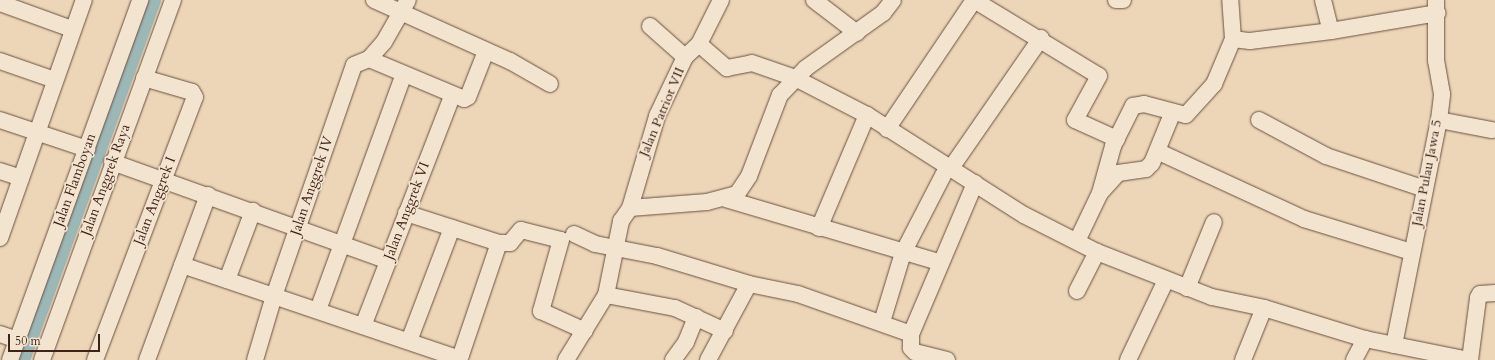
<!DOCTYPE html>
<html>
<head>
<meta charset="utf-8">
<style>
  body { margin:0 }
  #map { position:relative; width:1495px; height:360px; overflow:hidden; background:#ecd6b7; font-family:Cardo,serif }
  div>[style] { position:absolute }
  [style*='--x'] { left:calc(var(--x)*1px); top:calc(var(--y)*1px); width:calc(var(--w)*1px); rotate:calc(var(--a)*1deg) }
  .canal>* { height:13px; margin:-6.5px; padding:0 6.5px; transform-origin:6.5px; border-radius:6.5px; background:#9bb7b6 }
  .roads { filter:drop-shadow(0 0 1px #6b5040) drop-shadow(0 0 1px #6b5040) }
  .minor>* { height:16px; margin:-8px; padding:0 8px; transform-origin:8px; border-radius:8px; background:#f3e4d0 }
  span { translate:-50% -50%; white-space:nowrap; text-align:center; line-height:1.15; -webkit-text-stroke:3.5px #f3e4d0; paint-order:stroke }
  .street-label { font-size:14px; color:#402318 }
  .scale { position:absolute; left:8px; top:334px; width:92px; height:18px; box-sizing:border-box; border:2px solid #402318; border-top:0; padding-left:5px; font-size:12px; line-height:14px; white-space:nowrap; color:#402318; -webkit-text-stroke:3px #f3e4d0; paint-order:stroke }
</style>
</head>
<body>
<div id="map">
  <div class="canal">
    <i style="--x:23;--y:360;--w:383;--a:-70"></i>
  </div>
  <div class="roads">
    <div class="minor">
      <i style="--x:374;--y:0;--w:149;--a:24.2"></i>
      <i style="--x:510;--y:61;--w:46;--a:29.9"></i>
      <i style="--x:814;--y:0;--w:54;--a:37.5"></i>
      <i style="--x:974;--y:0;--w:146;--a:31.3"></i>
      <i style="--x:1099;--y:76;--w:50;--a:118.6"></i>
      <i style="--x:1075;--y:120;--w:46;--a:24.3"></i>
      <i style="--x:1116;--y:0;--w:7;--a:0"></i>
      <i style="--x:1323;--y:0;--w:32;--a:76"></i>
      <i style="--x:0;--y:3;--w:77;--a:19.9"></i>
      <i style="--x:650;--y:26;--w:47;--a:41.5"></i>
      <i style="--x:1233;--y:39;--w:17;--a:7"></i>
      <i style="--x:1250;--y:41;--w:82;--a:-7"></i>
      <i style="--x:1331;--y:31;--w:108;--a:-9.6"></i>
      <i style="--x:699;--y:44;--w:37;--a:41"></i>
      <i style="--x:727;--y:68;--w:25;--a:-11"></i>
      <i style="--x:752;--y:63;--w:46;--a:19.2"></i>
      <i style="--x:795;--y:78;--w:81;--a:27.2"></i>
      <i style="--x:867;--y:115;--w:186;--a:32.5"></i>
      <i style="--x:1024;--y:215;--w:82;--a:26.9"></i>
      <i style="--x:1097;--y:252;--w:123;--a:21.4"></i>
      <i style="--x:1212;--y:297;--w:53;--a:11.9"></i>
      <i style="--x:1264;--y:308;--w:106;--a:17.1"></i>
      <i style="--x:1365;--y:339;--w:105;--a:11.5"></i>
      <i style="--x:369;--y:59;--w:23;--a:-49"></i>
      <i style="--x:384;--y:42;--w:48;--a:-60.3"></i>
      <i style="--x:0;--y:61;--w:58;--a:19.1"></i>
      <i style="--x:0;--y:120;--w:92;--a:18.4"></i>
      <i style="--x:1259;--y:120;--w:76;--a:28.2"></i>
      <i style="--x:1326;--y:156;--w:104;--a:18.4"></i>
      <i style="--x:1439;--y:120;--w:54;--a:10.7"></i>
      <i style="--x:887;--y:129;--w:156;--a:-56"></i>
      <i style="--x:1159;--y:152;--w:160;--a:24.8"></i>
      <i style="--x:1304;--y:219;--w:112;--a:17.1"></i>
      <i style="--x:112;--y:162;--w:293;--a:19.7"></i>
      <i style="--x:951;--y:168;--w:158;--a:-55.3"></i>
      <i style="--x:0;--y:171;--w:22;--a:18"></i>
      <i style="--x:1102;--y:191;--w:24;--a:-48"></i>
      <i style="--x:1118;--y:173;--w:28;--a:-8"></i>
      <i style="--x:1146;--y:169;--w:8;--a:-45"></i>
      <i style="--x:1152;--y:163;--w:53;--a:-67.8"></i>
      <i style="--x:726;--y:199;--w:222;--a:16.5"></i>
      <i style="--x:630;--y:208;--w:77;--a:-4.5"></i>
      <i style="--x:707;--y:202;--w:31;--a:-15"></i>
      <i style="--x:737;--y:194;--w:22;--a:-56"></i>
      <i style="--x:749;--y:176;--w:87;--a:-69.1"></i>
      <i style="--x:780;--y:95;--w:37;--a:-46"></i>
      <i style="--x:806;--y:68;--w:95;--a:-35.5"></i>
      <i style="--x:883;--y:13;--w:16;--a:-52"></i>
      <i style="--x:406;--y:213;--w:98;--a:17.9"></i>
      <i style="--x:499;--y:243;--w:11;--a:0"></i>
      <i style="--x:510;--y:243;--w:17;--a:-50"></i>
      <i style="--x:521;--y:230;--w:41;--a:14"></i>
      <i style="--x:561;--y:240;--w:74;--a:105.7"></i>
      <i style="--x:541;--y:311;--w:48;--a:24.4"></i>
      <i style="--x:819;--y:228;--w:123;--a:-67"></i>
      <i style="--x:574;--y:234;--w:23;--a:25"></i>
      <i style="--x:595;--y:244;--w:63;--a:11"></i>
      <i style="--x:657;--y:256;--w:96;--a:16.9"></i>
      <i style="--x:749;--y:284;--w:50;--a:11.5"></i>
      <i style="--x:798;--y:294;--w:120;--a:19.5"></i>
      <i style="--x:0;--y:238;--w:252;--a:-70.6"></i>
      <i style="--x:1077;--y:241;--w:53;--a:-64.4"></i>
      <i style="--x:1100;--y:193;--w:49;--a:-74.5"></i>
      <i style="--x:1113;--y:146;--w:45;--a:-63.4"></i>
      <i style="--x:1133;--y:106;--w:11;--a:-10"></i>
      <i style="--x:1144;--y:104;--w:43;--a:14.7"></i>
      <i style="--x:1186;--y:115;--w:42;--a:-47.9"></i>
      <i style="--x:1214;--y:84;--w:49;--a:-67.1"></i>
      <i style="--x:1233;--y:39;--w:39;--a:-94"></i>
      <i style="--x:182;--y:265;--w:289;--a:18.7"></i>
      <i style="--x:456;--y:358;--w:6;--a:-31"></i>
      <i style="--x:461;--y:355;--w:118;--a:-71.3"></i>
      <i style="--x:227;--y:280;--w:74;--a:-69.4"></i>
      <i style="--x:1187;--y:288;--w:71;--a:-67.8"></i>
      <i style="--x:1077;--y:291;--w:44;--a:-62.9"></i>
      <i style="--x:606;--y:295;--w:70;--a:10.7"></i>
      <i style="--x:675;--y:308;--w:55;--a:24.7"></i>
      <i style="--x:318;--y:310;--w:249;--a:-70"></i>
      <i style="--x:882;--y:322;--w:72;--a:-73.1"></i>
      <i style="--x:903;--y:253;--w:98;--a:-62.7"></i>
      <i style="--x:363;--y:326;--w:247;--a:-68.8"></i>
      <i style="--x:0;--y:334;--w:18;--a:19"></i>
      <i style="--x:409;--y:341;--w:121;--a:-69.2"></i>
      <i style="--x:1394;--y:345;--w:229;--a:-78.7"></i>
      <i style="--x:1439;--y:120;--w:26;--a:-83"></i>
      <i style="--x:1442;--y:94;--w:34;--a:-100"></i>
      <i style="--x:1436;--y:61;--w:61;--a:-90"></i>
      <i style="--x:10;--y:360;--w:383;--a:-70.1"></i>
      <i style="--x:42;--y:360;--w:383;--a:-70"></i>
      <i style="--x:95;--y:360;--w:281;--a:-69.2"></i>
      <i style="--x:195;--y:97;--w:6;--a:-121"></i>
      <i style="--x:192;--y:92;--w:50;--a:-163.7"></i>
      <i style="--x:147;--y:360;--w:176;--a:-69.7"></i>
      <i style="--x:255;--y:360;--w:67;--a:-73.5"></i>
      <i style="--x:274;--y:296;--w:244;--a:-70.9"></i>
      <i style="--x:354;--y:65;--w:16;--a:-22"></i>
      <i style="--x:369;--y:59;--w:103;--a:22.8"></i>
      <i style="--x:464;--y:99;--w:4;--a:-27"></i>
      <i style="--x:468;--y:97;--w:49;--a:-68.6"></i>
      <i style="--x:566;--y:360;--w:76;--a:-58.4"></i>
      <i style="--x:606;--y:295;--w:76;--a:-78.5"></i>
      <i style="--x:621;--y:221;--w:16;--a:-55"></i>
      <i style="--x:630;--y:208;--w:96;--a:-73.6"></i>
      <i style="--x:657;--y:116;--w:65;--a:-64.6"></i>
      <i style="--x:685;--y:57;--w:19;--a:-43"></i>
      <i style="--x:699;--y:44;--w:49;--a:-63.4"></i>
      <i style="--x:673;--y:360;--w:22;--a:-54"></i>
      <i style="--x:686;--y:342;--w:27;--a:-68"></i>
      <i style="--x:708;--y:360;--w:86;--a:-61.7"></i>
      <i style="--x:947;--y:360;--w:33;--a:-166"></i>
      <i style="--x:915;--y:352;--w:6;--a:-135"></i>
      <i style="--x:911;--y:348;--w:14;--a:-90"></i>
      <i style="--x:911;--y:334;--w:164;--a:-67"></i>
      <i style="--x:1128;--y:360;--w:89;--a:-64.6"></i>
      <i style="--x:1243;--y:360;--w:56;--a:-68"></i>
      <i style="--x:1354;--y:360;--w:24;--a:-62"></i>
      <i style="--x:1470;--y:360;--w:63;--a:-82.6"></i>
      <i style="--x:1478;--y:298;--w:4;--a:-63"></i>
      <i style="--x:1480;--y:294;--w:15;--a:-4"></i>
    </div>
  </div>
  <div class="street-label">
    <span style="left:662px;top:112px;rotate:-67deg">Jalan Patriot VII</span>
    <span style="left:1427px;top:173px;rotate:-79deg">Jalan Pulau Jawa 5</span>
    <span style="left:75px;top:180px;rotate:-70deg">Jalan Flamboyan</span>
    <span style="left:106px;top:180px;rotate:-70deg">Jalan Anggrek Raya</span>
    <span style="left:312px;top:186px;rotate:-71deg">Jalan Anggrek IV</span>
    <span style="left:155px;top:201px;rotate:-69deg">Jalan Anggrek I</span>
    <span style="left:407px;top:211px;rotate:-69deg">Jalan Anggrek VI</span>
  </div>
  <div class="scale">50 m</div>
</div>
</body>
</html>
